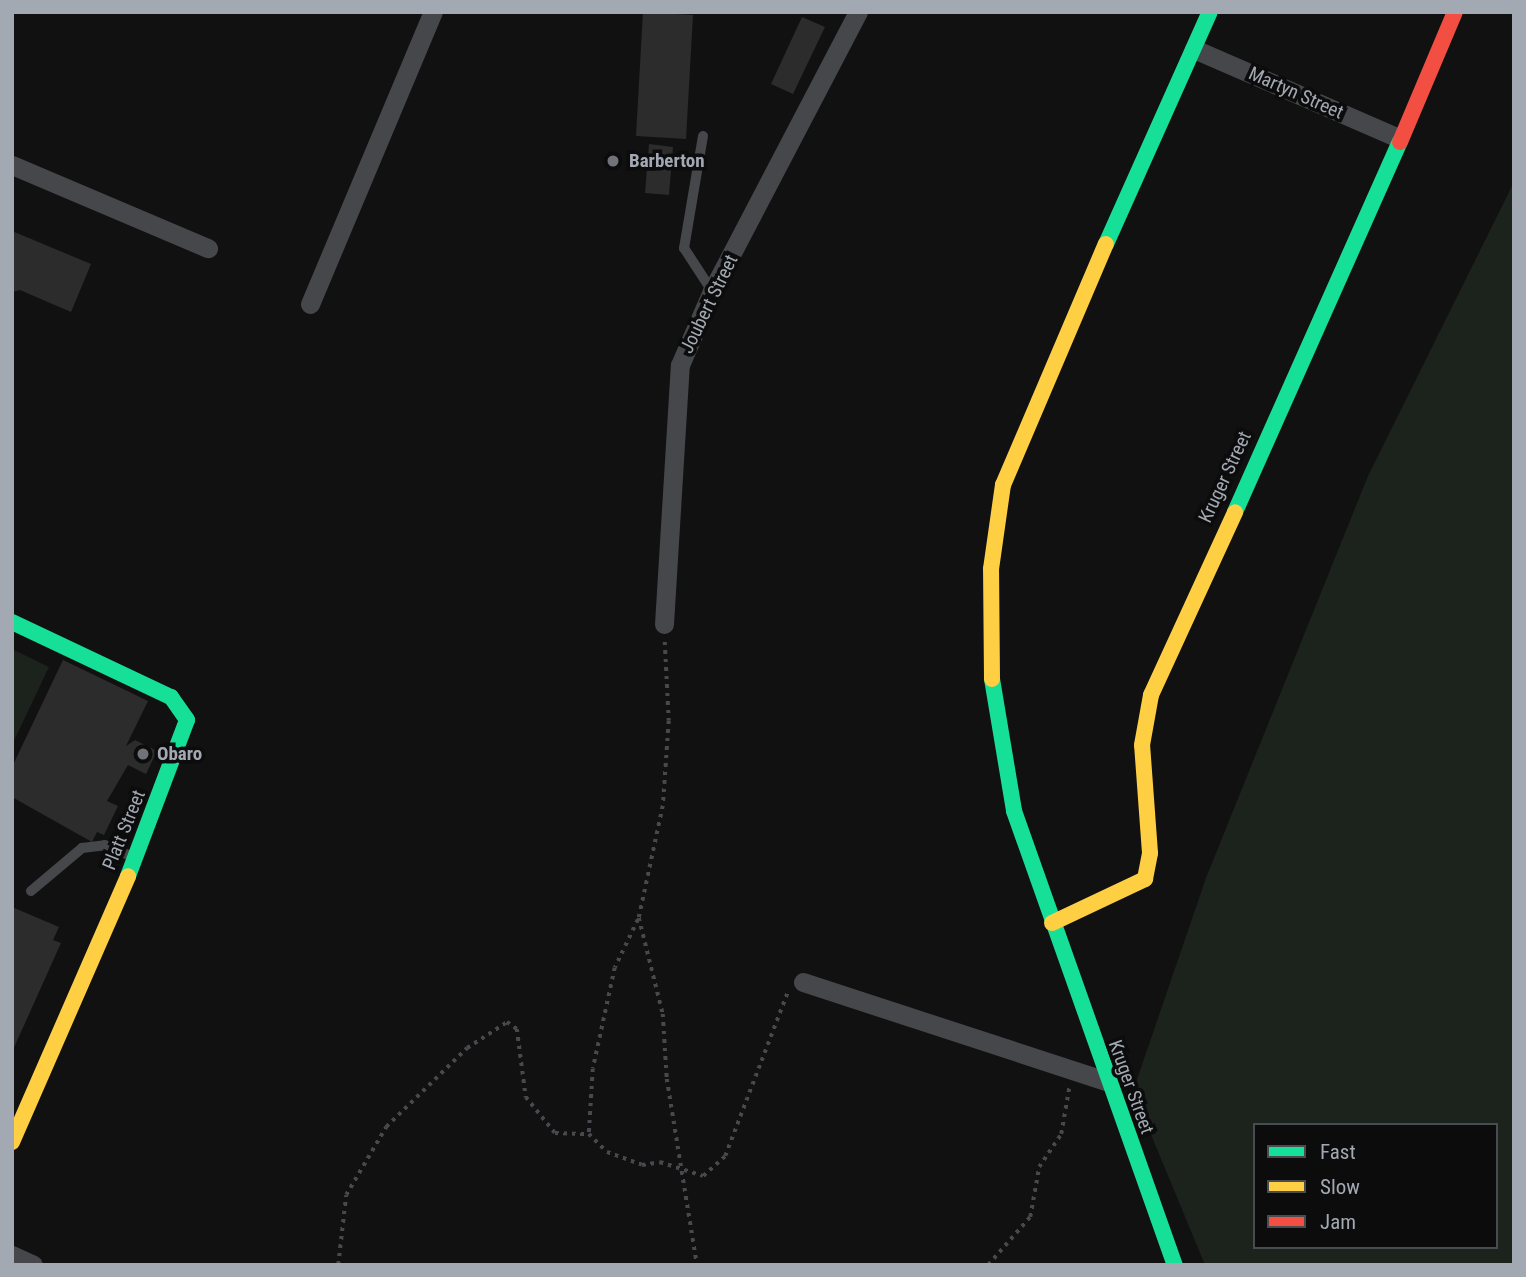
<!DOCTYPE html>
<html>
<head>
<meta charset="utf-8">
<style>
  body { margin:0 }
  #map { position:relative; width:1526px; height:1277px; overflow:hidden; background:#111112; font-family:"Roboto Condensed",sans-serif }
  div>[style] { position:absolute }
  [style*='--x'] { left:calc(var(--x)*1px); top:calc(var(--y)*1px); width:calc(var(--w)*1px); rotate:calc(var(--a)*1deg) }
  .green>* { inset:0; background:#1c221c }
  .building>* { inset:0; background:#2c2c2d }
  .path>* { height:3.5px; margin-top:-1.75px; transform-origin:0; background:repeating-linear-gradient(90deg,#47494c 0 3.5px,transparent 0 8.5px) }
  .lane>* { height:10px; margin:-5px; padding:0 5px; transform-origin:5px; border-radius:5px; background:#46474a }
  .street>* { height:19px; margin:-9.5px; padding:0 9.5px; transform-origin:9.5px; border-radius:9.5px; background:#46474a }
  .fast>* { height:16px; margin:-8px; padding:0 8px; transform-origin:8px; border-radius:8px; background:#16e098 }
  .slow>* { height:16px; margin:-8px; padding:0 8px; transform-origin:8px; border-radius:8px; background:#ffcf43 }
  .jam>* { height:16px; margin:-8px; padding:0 8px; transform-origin:8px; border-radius:8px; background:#f24e42 }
  .dots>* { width:19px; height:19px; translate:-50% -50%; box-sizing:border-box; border:4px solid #0c0c0d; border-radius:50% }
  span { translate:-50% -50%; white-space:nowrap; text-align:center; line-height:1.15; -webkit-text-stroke:7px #0c0c0d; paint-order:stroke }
  .street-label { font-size:19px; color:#a3a9b2 }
  .poi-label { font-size:19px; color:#a3a9b2; font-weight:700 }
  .left { translate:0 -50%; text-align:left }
  .frame { position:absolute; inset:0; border:14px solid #a3a9b2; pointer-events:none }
  .legend { position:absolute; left:1253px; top:1123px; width:245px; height:126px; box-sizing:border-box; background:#0c0c0d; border:2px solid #484b4f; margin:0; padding:9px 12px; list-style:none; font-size:21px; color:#a3a9b2 }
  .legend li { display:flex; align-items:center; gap:14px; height:35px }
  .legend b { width:35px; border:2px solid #484b4f }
</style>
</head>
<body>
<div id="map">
  <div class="green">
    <i style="clip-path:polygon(evenodd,1514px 182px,1514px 1265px,1205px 1265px,1133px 1091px,1206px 878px,1368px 476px,1514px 182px,1255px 1125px,1496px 1125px,1496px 1247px,1255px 1247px,1255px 1125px)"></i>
    <i style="clip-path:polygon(12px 649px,49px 667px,12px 745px)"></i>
  </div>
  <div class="building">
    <i style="clip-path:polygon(643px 12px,693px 15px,686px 139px,636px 136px)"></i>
    <i style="clip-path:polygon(802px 17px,825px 27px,793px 94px,771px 84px)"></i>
    <i style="clip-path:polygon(649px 144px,673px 147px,669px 195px,645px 193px)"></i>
    <i style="clip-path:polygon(12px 231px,91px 264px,71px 312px,20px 290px,12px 292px)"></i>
    <i style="clip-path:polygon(63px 660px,148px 701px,126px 746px,135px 740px,157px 751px,146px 774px,128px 765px,107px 801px,118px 806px,104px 835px,97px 832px,92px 842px,12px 797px,12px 767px)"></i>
    <i style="clip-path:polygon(12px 907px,59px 927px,53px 940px,61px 943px,12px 1052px)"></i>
  </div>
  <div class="path">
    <i style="--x:665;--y:642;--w:79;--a:87.1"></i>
    <i style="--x:669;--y:721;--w:85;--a:94"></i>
    <i style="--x:663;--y:806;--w:115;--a:102.1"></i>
    <i style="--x:639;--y:918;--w:99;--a:76"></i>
    <i style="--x:663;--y:1014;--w:65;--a:86.5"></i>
    <i style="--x:667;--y:1079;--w:188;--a:80.8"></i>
    <i style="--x:638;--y:920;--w:53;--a:115.6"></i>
    <i style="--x:615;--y:968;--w:103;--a:102.3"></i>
    <i style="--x:593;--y:1069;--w:65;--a:93.5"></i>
    <i style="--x:589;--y:1134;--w:25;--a:45"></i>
    <i style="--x:607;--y:1152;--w:37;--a:20"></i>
    <i style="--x:642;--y:1165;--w:18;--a:-9"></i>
    <i style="--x:660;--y:1162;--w:45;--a:18"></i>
    <i style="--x:703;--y:1176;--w:30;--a:-42"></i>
    <i style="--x:725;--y:1156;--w:177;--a:-69.1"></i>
    <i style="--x:338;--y:1265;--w:70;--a:-83.5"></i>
    <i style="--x:346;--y:1195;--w:79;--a:-59.5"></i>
    <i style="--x:386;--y:1127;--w:113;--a:-44.3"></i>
    <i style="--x:467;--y:1048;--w:48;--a:-33"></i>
    <i style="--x:507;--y:1022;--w:12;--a:35"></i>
    <i style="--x:517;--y:1029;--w:69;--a:82.5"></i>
    <i style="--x:526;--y:1097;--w:46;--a:51.1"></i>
    <i style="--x:555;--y:1133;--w:34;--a:2"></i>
    <i style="--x:988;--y:1265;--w:64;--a:-48.8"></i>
    <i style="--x:1030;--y:1217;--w:51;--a:-79.8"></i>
    <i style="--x:1039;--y:1167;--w:40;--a:-56"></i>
    <i style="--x:1061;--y:1134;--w:47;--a:-80.1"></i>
  </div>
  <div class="lane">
    <i style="--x:703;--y:136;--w:114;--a:99.6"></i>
    <i style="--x:684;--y:248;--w:51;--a:56.9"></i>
    <i style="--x:31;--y:891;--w:67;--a:-40.1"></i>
    <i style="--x:82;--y:848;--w:23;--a:-7"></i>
    <i style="--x:105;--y:845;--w:33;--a:23"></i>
  </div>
  <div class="street">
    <i style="--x:1194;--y:49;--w:223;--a:23.5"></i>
    <i style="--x:12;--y:165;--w:213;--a:23"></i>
    <i style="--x:310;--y:304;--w:317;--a:-67.2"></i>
    <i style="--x:664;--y:624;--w:259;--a:-86.5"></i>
    <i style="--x:680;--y:365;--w:81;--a:-66.6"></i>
    <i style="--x:712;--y:291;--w:315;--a:-62.4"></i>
    <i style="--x:803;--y:982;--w:319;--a:18.1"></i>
    <i style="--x:12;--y:1255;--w:23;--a:25"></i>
  </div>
  <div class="fast">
    <i style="--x:1106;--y:244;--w:254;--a:-65.9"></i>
    <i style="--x:1235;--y:512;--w:405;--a:-66"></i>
    <i style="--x:12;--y:622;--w:176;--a:25.3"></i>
    <i style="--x:171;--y:697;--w:28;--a:55"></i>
    <i style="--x:187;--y:720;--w:167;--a:110.7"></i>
    <i style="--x:992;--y:679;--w:134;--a:80.5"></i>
    <i style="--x:1014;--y:811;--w:482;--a:70.5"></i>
  </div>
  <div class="slow">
    <i style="--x:992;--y:679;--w:110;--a:-90.5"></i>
    <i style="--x:991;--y:569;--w:85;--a:-81.9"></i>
    <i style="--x:1003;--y:485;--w:262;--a:-66.9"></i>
    <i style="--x:1052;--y:923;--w:103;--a:-25.3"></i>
    <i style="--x:1145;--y:879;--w:26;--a:-79"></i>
    <i style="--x:1150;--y:853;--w:108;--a:-94.2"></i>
    <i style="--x:1142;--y:745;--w:51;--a:-79.8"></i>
    <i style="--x:1151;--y:695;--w:201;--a:-65.3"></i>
    <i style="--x:12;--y:1142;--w:290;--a:-66.4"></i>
  </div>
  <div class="jam">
    <i style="--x:1400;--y:142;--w:141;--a:-67.1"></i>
  </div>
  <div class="dots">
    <i style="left:613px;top:161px;background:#70747a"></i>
    <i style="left:143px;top:754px;background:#70747a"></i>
  </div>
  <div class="street-label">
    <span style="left:1296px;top:93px;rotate:24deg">Martyn Street</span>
    <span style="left:709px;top:304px;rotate:-64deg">Joubert Street</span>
    <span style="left:1225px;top:477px;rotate:-65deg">Kruger Street</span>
    <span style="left:124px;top:830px;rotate:-68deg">Platt Street</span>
    <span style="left:1131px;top:1087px;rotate:70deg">Kruger Street</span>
  </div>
  <div class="poi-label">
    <span class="left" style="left:629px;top:161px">Barberton</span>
    <span class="left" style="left:157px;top:754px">Obaro</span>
  </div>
  <div class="frame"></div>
  <ul class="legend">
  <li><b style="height:9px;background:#16e098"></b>Fast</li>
  <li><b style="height:9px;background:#ffcf43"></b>Slow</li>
  <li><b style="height:9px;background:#f24e42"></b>Jam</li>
  </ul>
</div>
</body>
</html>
